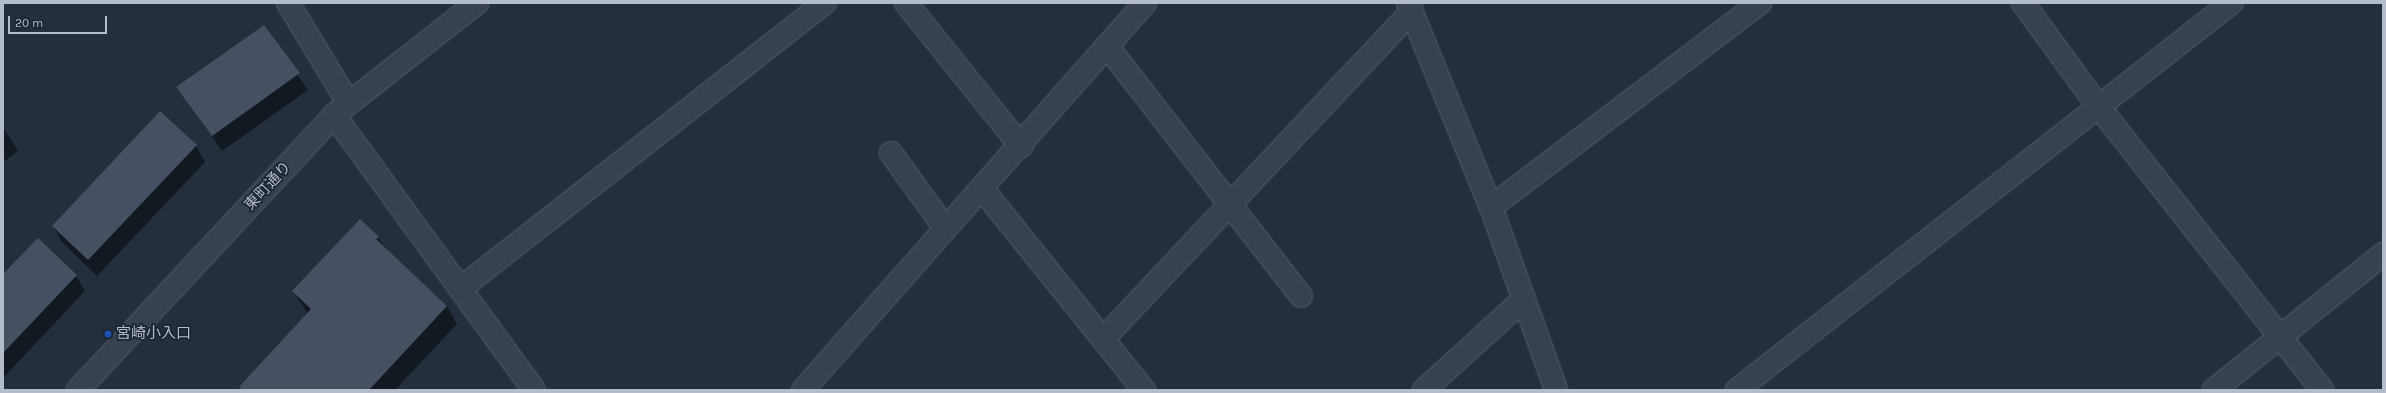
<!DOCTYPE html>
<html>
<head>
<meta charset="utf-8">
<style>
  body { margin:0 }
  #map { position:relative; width:2386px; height:393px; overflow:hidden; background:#242f3e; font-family:Karla,"Noto Sans JP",sans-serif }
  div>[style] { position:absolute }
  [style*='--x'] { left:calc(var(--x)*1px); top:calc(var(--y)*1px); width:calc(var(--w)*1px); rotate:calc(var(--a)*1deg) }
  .shadow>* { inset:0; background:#0007 }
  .building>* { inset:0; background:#455162 }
  .roads { filter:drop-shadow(0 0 1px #565f6c) drop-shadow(0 0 1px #565f6c) }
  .minor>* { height:22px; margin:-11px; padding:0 11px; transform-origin:11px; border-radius:11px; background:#38414e }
  .dots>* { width:11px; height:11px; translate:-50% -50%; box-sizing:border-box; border:2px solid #1d2633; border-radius:50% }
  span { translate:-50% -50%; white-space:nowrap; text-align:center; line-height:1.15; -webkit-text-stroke:3.5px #1d2633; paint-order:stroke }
  .street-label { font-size:15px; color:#b4bcc9 }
  .poi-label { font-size:15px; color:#b4bcc9 }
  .left { translate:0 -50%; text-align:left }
  .frame { position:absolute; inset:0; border:4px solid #b4bcc9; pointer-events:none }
  .scale { position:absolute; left:8px; top:16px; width:99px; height:18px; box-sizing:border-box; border:2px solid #b4bcc9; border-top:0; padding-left:5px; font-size:12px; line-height:14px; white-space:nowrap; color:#b4bcc9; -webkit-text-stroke:3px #1d2633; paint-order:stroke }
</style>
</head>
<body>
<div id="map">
  <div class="shadow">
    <i style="clip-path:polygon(264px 27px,308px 90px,222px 151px,178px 88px)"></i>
    <i style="clip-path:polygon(3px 127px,18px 151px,3px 162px)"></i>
    <i style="clip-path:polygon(196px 146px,205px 162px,97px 276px,62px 242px,53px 226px)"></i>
    <i style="clip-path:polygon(378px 237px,385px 249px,447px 306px,457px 324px,395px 390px,242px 390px,240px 387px,308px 314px,293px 291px)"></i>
    <i style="clip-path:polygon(3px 276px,76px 276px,85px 291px,3px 378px)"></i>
  </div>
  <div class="building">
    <i style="clip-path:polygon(264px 25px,300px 73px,212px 136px,176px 87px)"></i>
    <i style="clip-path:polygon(160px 111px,197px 145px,88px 260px,52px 226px)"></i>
    <i style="clip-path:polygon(360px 219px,379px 237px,376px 239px,447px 306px,369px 390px,242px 390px,239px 387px,311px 309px,292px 291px)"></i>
    <i style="clip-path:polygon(38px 238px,77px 275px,3px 353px,3px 274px)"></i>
  </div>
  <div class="roads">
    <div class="minor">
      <i style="--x:288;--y:3;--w:116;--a:58.8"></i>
      <i style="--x:906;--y:3;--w:184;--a:51.2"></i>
      <i style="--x:1408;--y:3;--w:220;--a:67.9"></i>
      <i style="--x:1491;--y:207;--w:194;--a:70.4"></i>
      <i style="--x:2023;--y:3;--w:127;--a:53.9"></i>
      <i style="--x:2098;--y:106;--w:362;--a:51.7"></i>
      <i style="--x:1107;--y:46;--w:316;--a:52.2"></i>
      <i style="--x:334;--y:115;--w:340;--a:54"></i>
      <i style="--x:891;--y:153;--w:92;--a:54.2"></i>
      <i style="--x:983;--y:190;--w:257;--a:51.2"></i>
      <i style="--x:1491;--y:207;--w:338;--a:-37.2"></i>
      <i style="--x:461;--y:288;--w:462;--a:-38.1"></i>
      <i style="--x:1104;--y:338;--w:449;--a:-46.7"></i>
      <i style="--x:78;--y:390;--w:376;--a:-47"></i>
      <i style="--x:334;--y:115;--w:182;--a:-38.1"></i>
      <i style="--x:803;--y:390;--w:516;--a:-48.53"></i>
      <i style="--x:1424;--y:390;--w:135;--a:-42.3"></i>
      <i style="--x:1737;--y:390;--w:628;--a:-38.08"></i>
      <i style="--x:2214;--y:390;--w:217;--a:-38.8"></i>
    </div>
  </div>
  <div class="dots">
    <i style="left:108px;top:334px;background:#1a4fb4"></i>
  </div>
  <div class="street-label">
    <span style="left:268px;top:186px;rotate:-47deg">東町通り</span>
  </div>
  <div class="poi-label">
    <span class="left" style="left:116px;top:334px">宮崎小入口</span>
  </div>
  <div class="frame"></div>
  <div class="scale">20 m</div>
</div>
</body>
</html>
